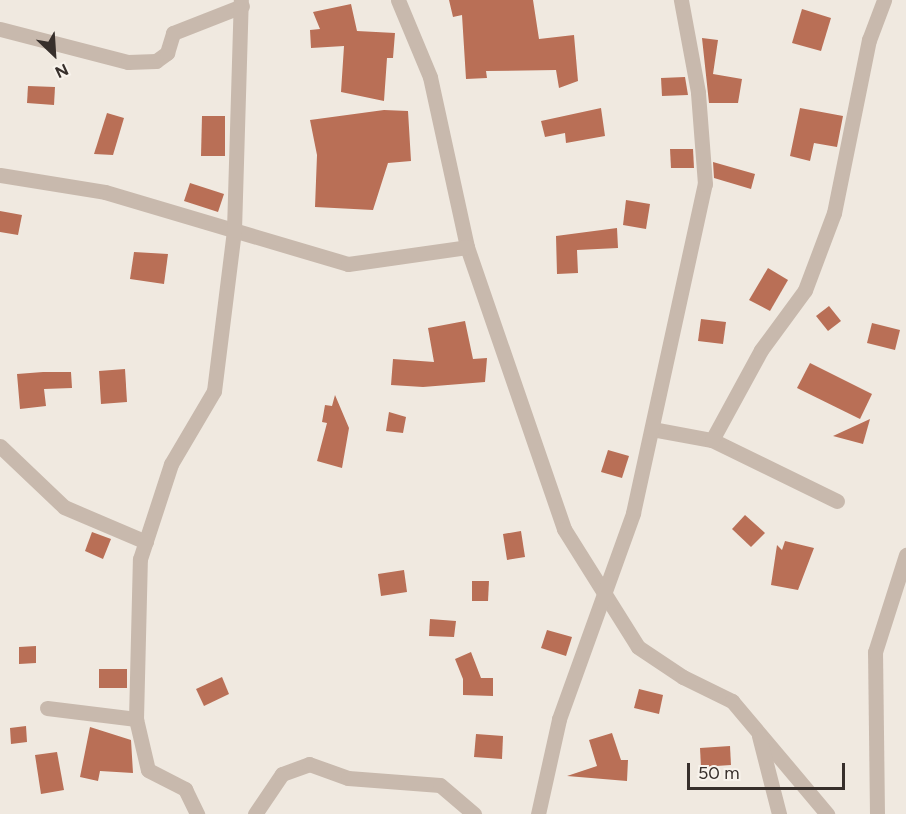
<!DOCTYPE html>
<html>
<head>
<meta charset="utf-8">
<style>
  body { margin:0 }
  #map { position:relative; width:906px; height:814px; overflow:hidden; background:#f0e9e0; font-family:Figtree,sans-serif }
  div>[style] { position:absolute }
  [style*='--x'] { left:calc(var(--x)*1px); top:calc(var(--y)*1px); width:calc(var(--w)*1px); rotate:calc(var(--a)*1deg) }
  .building>* { inset:0; background:#b96f56 }
  .minor>* { height:15px; margin:-7.5px; padding:0 7.5px; transform-origin:7.5px; border-radius:7.5px; background:#c8b9ad }
  span { translate:-50% -50%; white-space:nowrap; text-align:center; line-height:1.15; -webkit-text-stroke:5px #f8f3ec; paint-order:stroke }
  .north { position:absolute; left:24px; top:24px; width:60px; height:60px; -webkit-text-stroke:4px #f8f3ec; paint-order:stroke; rotate:155deg; font-size:16px; font-weight:700; line-height:24px; text-align:center; color:#372f2b }
  .north::after { content:''; display:block; margin:auto; width:21px; height:27px; background:#372f2b; clip-path:polygon(50% 0,100% 100%,50% 72%,0 100%) }
  .scale { position:absolute; left:687px; top:763px; width:158px; height:27px; box-sizing:border-box; border:3px solid #372f2b; border-top:0; padding-left:8px; font-size:18px; line-height:21px; white-space:nowrap; color:#372f2b; -webkit-text-stroke:4px #f8f3ec; paint-order:stroke }
</style>
</head>
<body>
<div id="map">
  <div class="building">
    <i style="clip-path:polygon(449px 0,533px 0,539px 39px,574px 35px,578px 81px,559px 88px,556px 70px,486px 71px,487px 78px,466px 79px,462px 15px,453px 17px)"></i>
    <i style="clip-path:polygon(351px 4px,357px 31px,395px 33px,393px 58px,387px 58px,384px 101px,341px 92px,344px 46px,311px 48px,310px 30px,320px 29px,313px 12px)"></i>
    <i style="clip-path:polygon(802px 9px,831px 18px,821px 51px,792px 43px)"></i>
    <i style="clip-path:polygon(702px 38px,718px 40px,713px 74px,742px 79px,738px 103px,709px 103px)"></i>
    <i style="clip-path:polygon(685px 77px,688px 95px,662px 96px,661px 78px)"></i>
    <i style="clip-path:polygon(28px 86px,55px 87px,54px 105px,27px 103px)"></i>
    <i style="clip-path:polygon(601px 108px,605px 136px,566px 143px,565px 133px,545px 137px,541px 121px)"></i>
    <i style="clip-path:polygon(800px 108px,843px 116px,837px 147px,814px 143px,810px 161px,790px 156px)"></i>
    <i style="clip-path:polygon(384px 110px,408px 111px,411px 161px,388px 163px,373px 210px,315px 207px,317px 155px,310px 120px)"></i>
    <i style="clip-path:polygon(107px 113px,124px 118px,113px 155px,94px 154px)"></i>
    <i style="clip-path:polygon(202px 116px,225px 116px,225px 156px,201px 156px)"></i>
    <i style="clip-path:polygon(670px 149px,693px 149px,694px 168px,671px 168px)"></i>
    <i style="clip-path:polygon(713px 162px,755px 174px,751px 189px,714px 178px)"></i>
    <i style="clip-path:polygon(190px 183px,224px 194px,218px 212px,184px 201px)"></i>
    <i style="clip-path:polygon(626px 200px,650px 204px,646px 229px,623px 225px)"></i>
    <i style="clip-path:polygon(0 211px,22px 215px,18px 235px,0 232px)"></i>
    <i style="clip-path:polygon(617px 228px,618px 248px,577px 250px,578px 273px,557px 274px,556px 236px)"></i>
    <i style="clip-path:polygon(134px 252px,168px 254px,164px 284px,130px 279px)"></i>
    <i style="clip-path:polygon(768px 268px,788px 280px,770px 311px,749px 300px)"></i>
    <i style="clip-path:polygon(829px 306px,841px 321px,828px 331px,816px 316px)"></i>
    <i style="clip-path:polygon(701px 319px,726px 322px,723px 344px,698px 341px)"></i>
    <i style="clip-path:polygon(465px 321px,473px 359px,487px 358px,485px 382px,423px 387px,391px 385px,393px 359px,434px 362px,428px 328px)"></i>
    <i style="clip-path:polygon(872px 323px,900px 330px,895px 350px,867px 343px)"></i>
    <i style="clip-path:polygon(810px 363px,872px 394px,860px 419px,797px 388px)"></i>
    <i style="clip-path:polygon(125px 369px,127px 402px,101px 404px,99px 371px)"></i>
    <i style="clip-path:polygon(43px 372px,71px 372px,72px 388px,44px 389px,46px 406px,20px 409px,17px 374px)"></i>
    <i style="clip-path:polygon(335px 395px,349px 428px,342px 468px,317px 461px,327px 423px,322px 422px,325px 405px,332px 406px)"></i>
    <i style="clip-path:polygon(389px 412px,406px 417px,403px 433px,386px 431px)"></i>
    <i style="clip-path:polygon(870px 419px,863px 444px,833px 436px)"></i>
    <i style="clip-path:polygon(608px 450px,629px 456px,622px 478px,601px 472px)"></i>
    <i style="clip-path:polygon(745px 515px,765px 533px,751px 547px,732px 529px)"></i>
    <i style="clip-path:polygon(521px 531px,525px 557px,507px 560px,503px 534px)"></i>
    <i style="clip-path:polygon(92px 532px,111px 539px,103px 559px,85px 551px)"></i>
    <i style="clip-path:polygon(785px 541px,814px 548px,798px 590px,771px 585px,777px 545px,782px 550px)"></i>
    <i style="clip-path:polygon(404px 570px,407px 592px,381px 596px,378px 574px)"></i>
    <i style="clip-path:polygon(472px 581px,489px 581px,488px 601px,472px 601px)"></i>
    <i style="clip-path:polygon(430px 619px,456px 621px,454px 637px,429px 636px)"></i>
    <i style="clip-path:polygon(547px 630px,572px 637px,566px 656px,541px 648px)"></i>
    <i style="clip-path:polygon(36px 646px,36px 663px,19px 664px,19px 647px)"></i>
    <i style="clip-path:polygon(471px 652px,481px 678px,493px 678px,493px 696px,463px 695px,463px 679px,455px 659px)"></i>
    <i style="clip-path:polygon(99px 669px,127px 669px,127px 688px,99px 688px)"></i>
    <i style="clip-path:polygon(222px 677px,229px 694px,204px 706px,196px 689px)"></i>
    <i style="clip-path:polygon(639px 689px,663px 695px,659px 714px,634px 708px)"></i>
    <i style="clip-path:polygon(26px 726px,27px 742px,11px 744px,10px 728px)"></i>
    <i style="clip-path:polygon(90px 727px,131px 740px,133px 773px,100px 771px,98px 781px,80px 777px)"></i>
    <i style="clip-path:polygon(612px 733px,621px 760px,628px 760px,627px 781px,567px 776px,597px 766px,589px 740px)"></i>
    <i style="clip-path:polygon(476px 734px,503px 736px,502px 759px,474px 757px)"></i>
    <i style="clip-path:polygon(730px 746px,731px 765px,701px 767px,700px 748px)"></i>
    <i style="clip-path:polygon(57px 752px,64px 790px,41px 794px,35px 755px)"></i>
  </div>
  <div class="minor">
    <i style="--x:398;--y:0;--w:83;--a:67.4"></i>
    <i style="--x:430;--y:77;--w:174;--a:77.7"></i>
    <i style="--x:467;--y:247;--w:298;--a:71"></i>
    <i style="--x:564;--y:529;--w:139;--a:57.9"></i>
    <i style="--x:638;--y:647;--w:54;--a:33.7"></i>
    <i style="--x:683;--y:677;--w:55;--a:26.1"></i>
    <i style="--x:732;--y:701;--w:148;--a:49.9"></i>
    <i style="--x:0;--y:29;--w:132;--a:14.5"></i>
    <i style="--x:128;--y:62;--w:28;--a:-2"></i>
    <i style="--x:156;--y:61;--w:14;--a:-36"></i>
    <i style="--x:167;--y:53;--w:21;--a:-73"></i>
    <i style="--x:173;--y:33;--w:74;--a:-21.4"></i>
    <i style="--x:0;--y:175;--w:106;--a:9.2"></i>
    <i style="--x:105;--y:192;--w:253;--a:16.5"></i>
    <i style="--x:348;--y:264;--w:120;--a:-8.1"></i>
    <i style="--x:652;--y:429;--w:61;--a:10.4"></i>
    <i style="--x:712;--y:440;--w:139;--a:26"></i>
    <i style="--x:712;--y:440;--w:102;--a:-61.4"></i>
    <i style="--x:761;--y:350;--w:74;--a:-53.7"></i>
    <i style="--x:805;--y:290;--w:82;--a:-69.4"></i>
    <i style="--x:834;--y:213;--w:177;--a:-78.6"></i>
    <i style="--x:869;--y:40;--w:43;--a:-69.4"></i>
    <i style="--x:0;--y:446;--w:88;--a:43.6"></i>
    <i style="--x:64;--y:507;--w:89;--a:23.1"></i>
    <i style="--x:47;--y:708;--w:90;--a:7"></i>
    <i style="--x:136;--y:719;--w:52;--a:76.8"></i>
    <i style="--x:148;--y:770;--w:42;--a:27.2"></i>
    <i style="--x:185;--y:789;--w:28;--a:64"></i>
    <i style="--x:136;--y:719;--w:160;--a:-88.6"></i>
    <i style="--x:140;--y:559;--w:100;--a:-71.9"></i>
    <i style="--x:171;--y:464;--w:85;--a:-59.5"></i>
    <i style="--x:214;--y:391;--w:162;--a:-82.9"></i>
    <i style="--x:234;--y:230;--w:230;--a:-88.3"></i>
    <i style="--x:759;--y:736;--w:81;--a:75.6"></i>
    <i style="--x:255;--y:814;--w:48;--a:-56"></i>
    <i style="--x:282;--y:774;--w:29;--a:-20"></i>
    <i style="--x:309;--y:764;--w:41;--a:19.7"></i>
    <i style="--x:348;--y:778;--w:92;--a:4.4"></i>
    <i style="--x:440;--y:785;--w:45;--a:40.5"></i>
    <i style="--x:538;--y:814;--w:97;--a:-77.5"></i>
    <i style="--x:559;--y:719;--w:219;--a:-70.2"></i>
    <i style="--x:633;--y:513;--w:337;--a:-77.7"></i>
    <i style="--x:705;--y:184;--w:92;--a:-94.4"></i>
    <i style="--x:698;--y:92;--w:94;--a:-100.5"></i>
    <i style="--x:877;--y:814;--w:162;--a:-90.7"></i>
    <i style="--x:875;--y:652;--w:102;--a:-72.3"></i>
  </div>
  <div class="north">N</div>
  <div class="scale">50 m</div>
</div>
</body>
</html>
